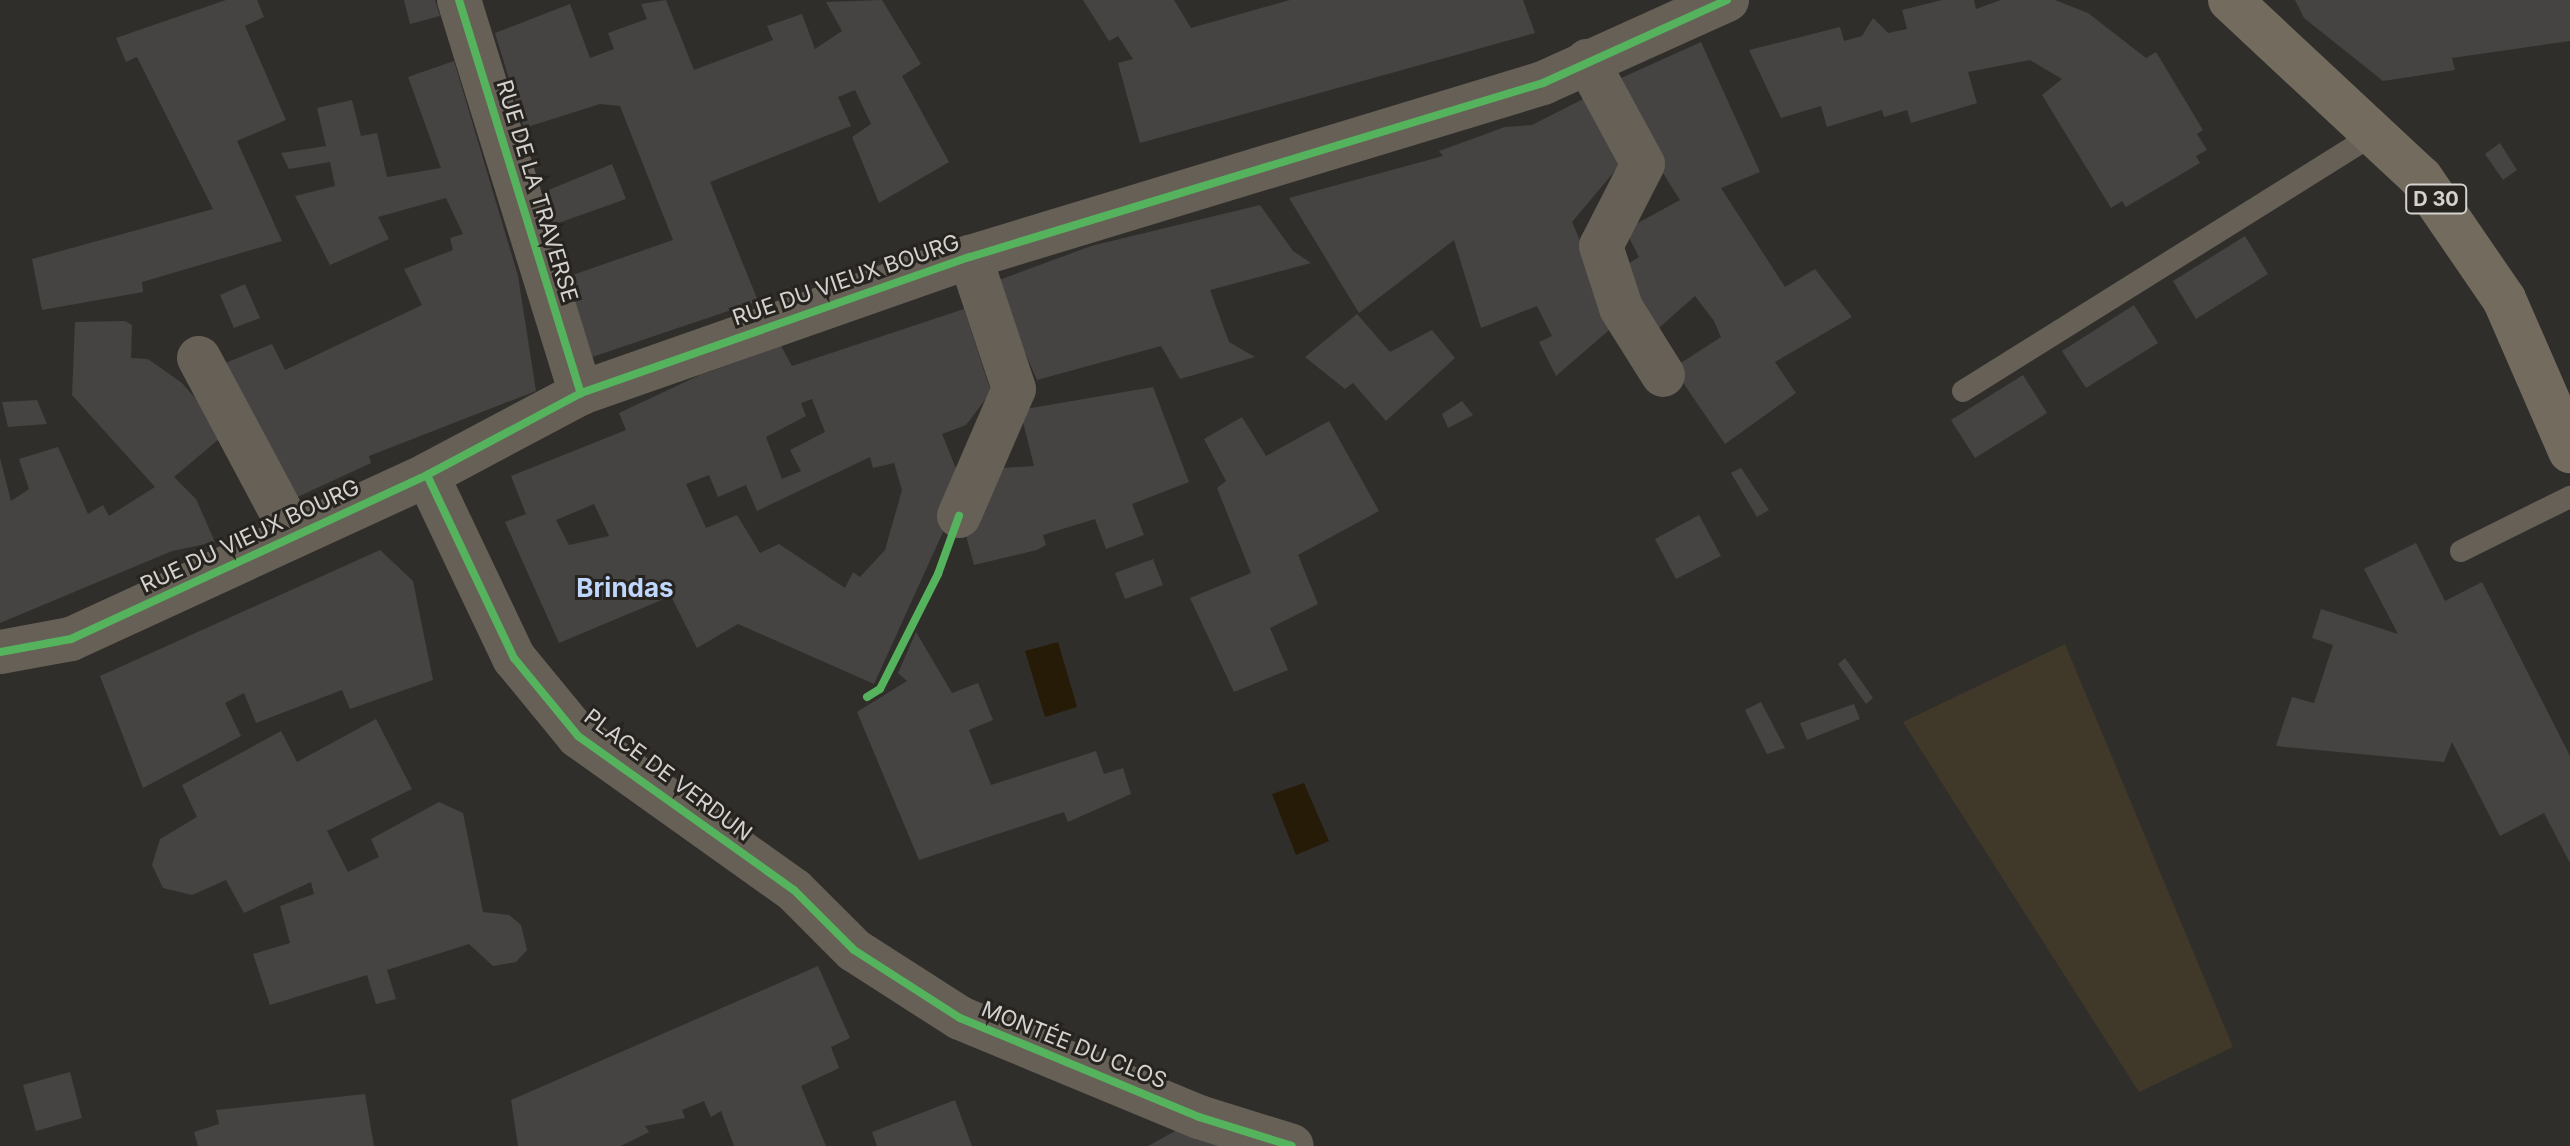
<!DOCTYPE html>
<html>
<head>
<meta charset="utf-8">
<style>
  body { margin:0 }
  #map { position:relative; width:2570px; height:1146px; overflow:hidden; background:#302e2b; font-family:Inter,sans-serif }
  div>[style] { position:absolute }
  [style*='--x'] { left:calc(var(--x)*1px); top:calc(var(--y)*1px); width:calc(var(--w)*1px); rotate:calc(var(--a)*1deg) }
  .green>* { inset:0; background:#403828 }
  .water>* { inset:0; background:#261b06 }
  .building>* { inset:0; background:#454442 }
  .lane>* { height:22px; margin:-11px; padding:0 11px; transform-origin:11px; border-radius:11px; background:#666057 }
  .street>* { height:44px; margin:-22px; padding:0 22px; transform-origin:22px; border-radius:22px; background:#666057 }
  .primary>* { height:44px; margin:-22px; padding:0 22px; transform-origin:22px; border-radius:22px; background:#726b5e }
  .cycleway>* { height:8px; margin:-4px; padding:0 4px; transform-origin:4px; border-radius:4px; background:#56b35d }
  span { translate:-50% -50%; white-space:nowrap; text-align:center; line-height:1.15; -webkit-text-stroke:6px #272420; paint-order:stroke }
  .shield-label span { padding:2px 6px; background:#272420; border:2px solid; border-radius:6px; -webkit-text-stroke-width:0 }
  .shield-label { font-size:20px; color:#d4d2cf; font-weight:700 }
  .street-label { font-size:22px; color:#d4d2cf }
  .quarter-label { font-size:26px; color:#bfd6fd; font-weight:700 }
</style>
</head>
<body>
<div id="map">
  <div class="green">
    <i style="clip-path:polygon(2065px 644px,2233px 1047px,2139px 1092px,1903px 722px)"></i>
  </div>
  <div class="water">
    <i style="clip-path:polygon(1058px 642px,1077px 707px,1045px 717px,1025px 651px)"></i>
    <i style="clip-path:polygon(1304px 783px,1329px 841px,1296px 855px,1272px 794px)"></i>
  </div>
  <div class="building">
    <i style="clip-path:polygon(226px 0,257px 0,264px 17px,245px 26px,286px 120px,237px 141px,282px 241px,142px 282px,143px 292px,42px 310px,32px 259px,213px 209px,137px 57px,126px 62px,116px 38px)"></i>
    <i style="clip-path:polygon(404px 0,435px 0,440px 16px,410px 24px)"></i>
    <i style="clip-path:polygon(666px 0,694px 70px,773px 40px,767px 26px,802px 14px,815px 49px,842px 31px,826px 2px,882px 0,921px 64px,902px 76px,949px 162px,879px 203px,852px 137px,871px 124px,855px 90px,838px 97px,851px 126px,710px 182px,758px 301px,592px 357px,567px 277px,673px 240px,620px 106px,600px 104px,524px 128px,495px 33px,570px 4px,590px 58px,614px 49px,608px 33px,647px 19px,641px 4px)"></i>
    <i style="clip-path:polygon(1083px 0,1174px 0,1191px 28px,1290px 0,1523px 0,1535px 33px,1140px 143px,1118px 63px,1133px 59px,1118px 36px,1109px 41px)"></i>
    <i style="clip-path:polygon(1942px 0,1974px 0,1976px 9px,2001px 0,2055px 0,2088px 13px,2146px 58px,2156px 52px,2203px 130px,2197px 134px,2207px 150px,2196px 156px,2200px 163px,2126px 207px,2122px 201px,2111px 208px,2042px 95px,2062px 79px,2030px 60px,1968px 72px,1977px 103px,1911px 123px,1907px 110px,1884px 117px,1882px 110px,1827px 127px,1821px 106px,1781px 118px,1749px 50px,1840px 27px,1844px 41px,1862px 36px,1873px 18px,1888px 33px,1907px 29px,1902px 10px)"></i>
    <i style="clip-path:polygon(2295px 0,2570px 0,2570px 41px,2452px 58px,2455px 70px,2383px 81px,2304px 18px)"></i>
    <i style="clip-path:polygon(1701px 42px,1760px 172px,1721px 188px,1785px 287px,1815px 269px,1852px 317px,1775px 362px,1796px 393px,1725px 444px,1673px 368px,1721px 337px,1714px 321px,1695px 296px,1651px 335px,1628px 264px,1639px 257px,1625px 230px,1680px 200px,1646px 146px,1619px 79px)"></i>
    <i style="clip-path:polygon(454px 61px,518px 276px,536px 391px,369px 456px,371px 463px,291px 500px,223px 364px,272px 344px,285px 370px,422px 305px,404px 269px,453px 250px,450px 238px,463px 234px,446px 198px,378px 217px,389px 239px,330px 265px,295px 196px,335px 186px,330px 162px,289px 169px,281px 153px,326px 146px,317px 108px,352px 100px,361px 136px,377px 133px,387px 177px,441px 168px,408px 77px)"></i>
    <i style="clip-path:polygon(1589px 96px,1624px 160px,1572px 222px,1616px 324px,1556px 376px,1539px 342px,1552px 336px,1537px 306px,1481px 328px,1454px 240px,1359px 313px,1289px 198px,1443px 156px,1439px 151px,1505px 127px,1532px 125px)"></i>
    <i style="clip-path:polygon(2500px 143px,2517px 170px,2503px 180px,2485px 154px)"></i>
    <i style="clip-path:polygon(612px 164px,626px 199px,550px 226px,541px 193px)"></i>
    <i style="clip-path:polygon(1260px 205px,1293px 251px,1311px 263px,1210px 290px,1229px 342px,1255px 357px,1180px 379px,1161px 346px,1037px 380px,994px 282px,1091px 246px)"></i>
    <i style="clip-path:polygon(2245px 236px,2268px 274px,2196px 319px,2173px 281px)"></i>
    <i style="clip-path:polygon(245px 284px,260px 318px,234px 328px,220px 295px)"></i>
    <i style="clip-path:polygon(2134px 305px,2158px 343px,2086px 388px,2062px 351px)"></i>
    <i style="clip-path:polygon(evenodd,964px 309px,991px 392px,966px 425px,942px 434px,957px 471px,953px 510px,874px 684px,738px 624px,697px 648px,671px 596px,559px 643px,505px 522px,526px 514px,511px 476px,626px 430px,619px 413px,700px 375px,781px 346px,792px 366px,964px 309px,812px 399px,825px 432px,790px 450px,801px 471px,782px 479px,766px 437px,806px 416px,801px 403px,812px 399px,964px 309px,870px 457px,873px 468px,894px 463px,902px 490px,885px 550px,860px 577px,853px 572px,845px 588px,779px 544px,760px 553px,737px 515px,706px 528px,686px 484px,709px 475px,718px 497px,746px 485px,757px 511px,870px 457px,964px 309px,594px 504px,609px 536px,569px 545px,556px 520px,594px 504px)"></i>
    <i style="clip-path:polygon(1357px 314px,1390px 352px,1432px 330px,1455px 358px,1386px 421px,1353px 383px,1345px 389px,1305px 357px)"></i>
    <i style="clip-path:polygon(125px 321px,132px 325px,131px 358px,148px 359px,182px 383px,226px 433px,174px 477px,196px 499px,215px 542px,172px 551px,0 623px,0 458px,11px 501px,29px 489px,19px 459px,58px 447px,88px 514px,103px 505px,109px 516px,155px 487px,72px 395px,75px 322px)"></i>
    <i style="clip-path:polygon(2023px 375px,2047px 413px,1975px 458px,1951px 420px)"></i>
    <i style="clip-path:polygon(1153px 387px,1189px 482px,1132px 504px,1144px 535px,1106px 549px,1095px 519px,1043px 535px,1046px 545px,1037px 550px,974px 565px,963px 524px,987px 469px,1034px 466px,1020px 410px)"></i>
    <i style="clip-path:polygon(37px 400px,47px 424px,8px 427px,2px 402px)"></i>
    <i style="clip-path:polygon(1462px 401px,1473px 415px,1448px 428px,1442px 414px)"></i>
    <i style="clip-path:polygon(1242px 417px,1266px 456px,1329px 421px,1379px 511px,1298px 555px,1318px 604px,1270px 628px,1288px 670px,1234px 692px,1190px 598px,1251px 573px,1217px 488px,1226px 481px,1204px 439px)"></i>
    <i style="clip-path:polygon(1741px 468px,1769px 510px,1757px 517px,1731px 473px)"></i>
    <i style="clip-path:polygon(1699px 515px,1721px 556px,1676px 579px,1655px 539px)"></i>
    <i style="clip-path:polygon(2416px 543px,2445px 601px,2482px 582px,2570px 756px,2570px 863px,2544px 813px,2500px 836px,2452px 742px,2444px 762px,2276px 746px,2292px 697px,2314px 703px,2333px 645px,2312px 638px,2321px 609px,2398px 634px,2364px 569px)"></i>
    <i style="clip-path:polygon(380px 550px,413px 581px,433px 680px,350px 709px,342px 690px,256px 723px,244px 693px,225px 703px,241px 736px,143px 788px,100px 676px)"></i>
    <i style="clip-path:polygon(1153px 559px,1163px 585px,1125px 599px,1115px 573px)"></i>
    <i style="clip-path:polygon(916px 632px,952px 693px,978px 683px,993px 720px,969px 730px,991px 785px,1096px 751px,1104px 774px,1123px 768px,1131px 794px,1068px 822px,1064px 812px,919px 860px,857px 712px,907px 681px,898px 673px)"></i>
    <i style="clip-path:polygon(1845px 658px,1873px 698px,1866px 704px,1838px 664px)"></i>
    <i style="clip-path:polygon(1761px 702px,1785px 748px,1767px 754px,1745px 710px)"></i>
    <i style="clip-path:polygon(1854px 704px,1860px 719px,1807px 740px,1800px 723px)"></i>
    <i style="clip-path:polygon(376px 719px,412px 789px,327px 831px,348px 872px,379px 857px,371px 839px,439px 802px,463px 813px,483px 912px,509px 915px,521px 925px,527px 950px,516px 962px,493px 966px,469px 944px,387px 970px,396px 999px,376px 1004px,367px 975px,270px 1005px,253px 954px,290px 943px,280px 906px,314px 894px,311px 882px,244px 913px,226px 880px,192px 895px,163px 888px,152px 865px,160px 839px,197px 817px,182px 785px,281px 731px,297px 762px)"></i>
    <i style="clip-path:polygon(818px 966px,850px 1038px,831px 1047px,839px 1068px,801px 1086px,826px 1146px,734px 1146px,721px 1111px,711px 1117px,704px 1101px,682px 1110px,685px 1118px,645px 1126px,649px 1132px,621px 1146px,518px 1146px,511px 1100px)"></i>
    <i style="clip-path:polygon(70px 1072px,82px 1118px,36px 1131px,23px 1085px)"></i>
    <i style="clip-path:polygon(365px 1094px,374px 1146px,198px 1146px,194px 1132px,219px 1124px,216px 1110px)"></i>
    <i style="clip-path:polygon(955px 1100px,972px 1146px,877px 1146px,872px 1132px)"></i>
    <i style="clip-path:polygon(1179px 1129px,1231px 1146px,1148px 1146px)"></i>
  </div>
  <div class="lane">
    <i style="--x:1963;--y:391;--w:488;--a:-32"></i>
    <i style="--x:2461;--y:551;--w:122;--a:-26.4"></i>
  </div>
  <div class="street">
    <i style="--x:459;--y:0;--w:412;--a:72.8"></i>
    <i style="--x:1587;--y:61;--w:117;--a:61.5"></i>
    <i style="--x:1643;--y:164;--w:92;--a:117.1"></i>
    <i style="--x:1601;--y:246;--w:65;--a:72.1"></i>
    <i style="--x:1621;--y:308;--w:79;--a:57.9"></i>
    <i style="--x:199;--y:358;--w:202;--a:61.9"></i>
    <i style="--x:427;--y:475;--w:203;--a:64.6"></i>
    <i style="--x:514;--y:658;--w:101;--a:50.6"></i>
    <i style="--x:578;--y:736;--w:265;--a:35.5"></i>
    <i style="--x:794;--y:890;--w:85;--a:45"></i>
    <i style="--x:854;--y:950;--w:126;--a:32.7"></i>
    <i style="--x:960;--y:1018;--w:259;--a:22.5"></i>
    <i style="--x:1199;--y:1117;--w:97;--a:17.3"></i>
    <i style="--x:959;--y:516;--w:138;--a:-66.6"></i>
    <i style="--x:1014;--y:389;--w:139;--a:-108.4"></i>
    <i style="--x:0;--y:652;--w:72;--a:-10.4"></i>
    <i style="--x:71;--y:639;--w:392;--a:-24.7"></i>
    <i style="--x:427;--y:475;--w:174;--a:-28"></i>
    <i style="--x:581;--y:393;--w:412;--a:-19.3"></i>
    <i style="--x:970;--y:257;--w:599;--a:-16.89"></i>
    <i style="--x:1543;--y:83;--w:202;--a:-24.3"></i>
  </div>
  <div class="primary">
    <i style="--x:2230;--y:0;--w:261;--a:43"></i>
    <i style="--x:2421;--y:178;--w:147;--a:55.6"></i>
    <i style="--x:2504;--y:299;--w:166;--a:66.5"></i>
  </div>
  <div class="cycleway">
    <i style="--x:459;--y:0;--w:412;--a:72.8"></i>
    <i style="--x:427;--y:475;--w:203;--a:64.6"></i>
    <i style="--x:514;--y:658;--w:101;--a:50.6"></i>
    <i style="--x:578;--y:736;--w:265;--a:35.5"></i>
    <i style="--x:794;--y:890;--w:85;--a:45"></i>
    <i style="--x:854;--y:950;--w:126;--a:32.7"></i>
    <i style="--x:960;--y:1018;--w:259;--a:22.5"></i>
    <i style="--x:1199;--y:1117;--w:97;--a:17.3"></i>
    <i style="--x:0;--y:652;--w:72;--a:-10.4"></i>
    <i style="--x:71;--y:639;--w:392;--a:-24.7"></i>
    <i style="--x:427;--y:475;--w:174;--a:-28"></i>
    <i style="--x:581;--y:393;--w:412;--a:-19.3"></i>
    <i style="--x:970;--y:257;--w:599;--a:-16.89"></i>
    <i style="--x:1543;--y:83;--w:202;--a:-24.3"></i>
    <i style="--x:867;--y:697;--w:15;--a:-32"></i>
    <i style="--x:880;--y:689;--w:129;--a:-63.2"></i>
    <i style="--x:938;--y:574;--w:62;--a:-70.1"></i>
  </div>
  <div class="shield-label">
    <span style="left:2436px;top:199px">D 30</span>
  </div>
  <div class="street-label">
    <span style="left:537px;top:191px;rotate:73deg">RUE DE LA TRAVERSE</span>
    <span style="left:846px;top:280px;rotate:-19deg">RUE DU VIEUX BOURG</span>
    <span style="left:250px;top:536px;rotate:-25deg">RUE DU VIEUX BOURG</span>
    <span style="left:668px;top:775px;rotate:37deg">PLACE DE VERDUN</span>
    <span style="left:1074px;top:1045px;rotate:22deg">MONTÉE DU CLOS</span>
  </div>
  <div class="quarter-label">
    <span style="left:625px;top:588px">Brindas</span>
  </div>
</div>
</body>
</html>
